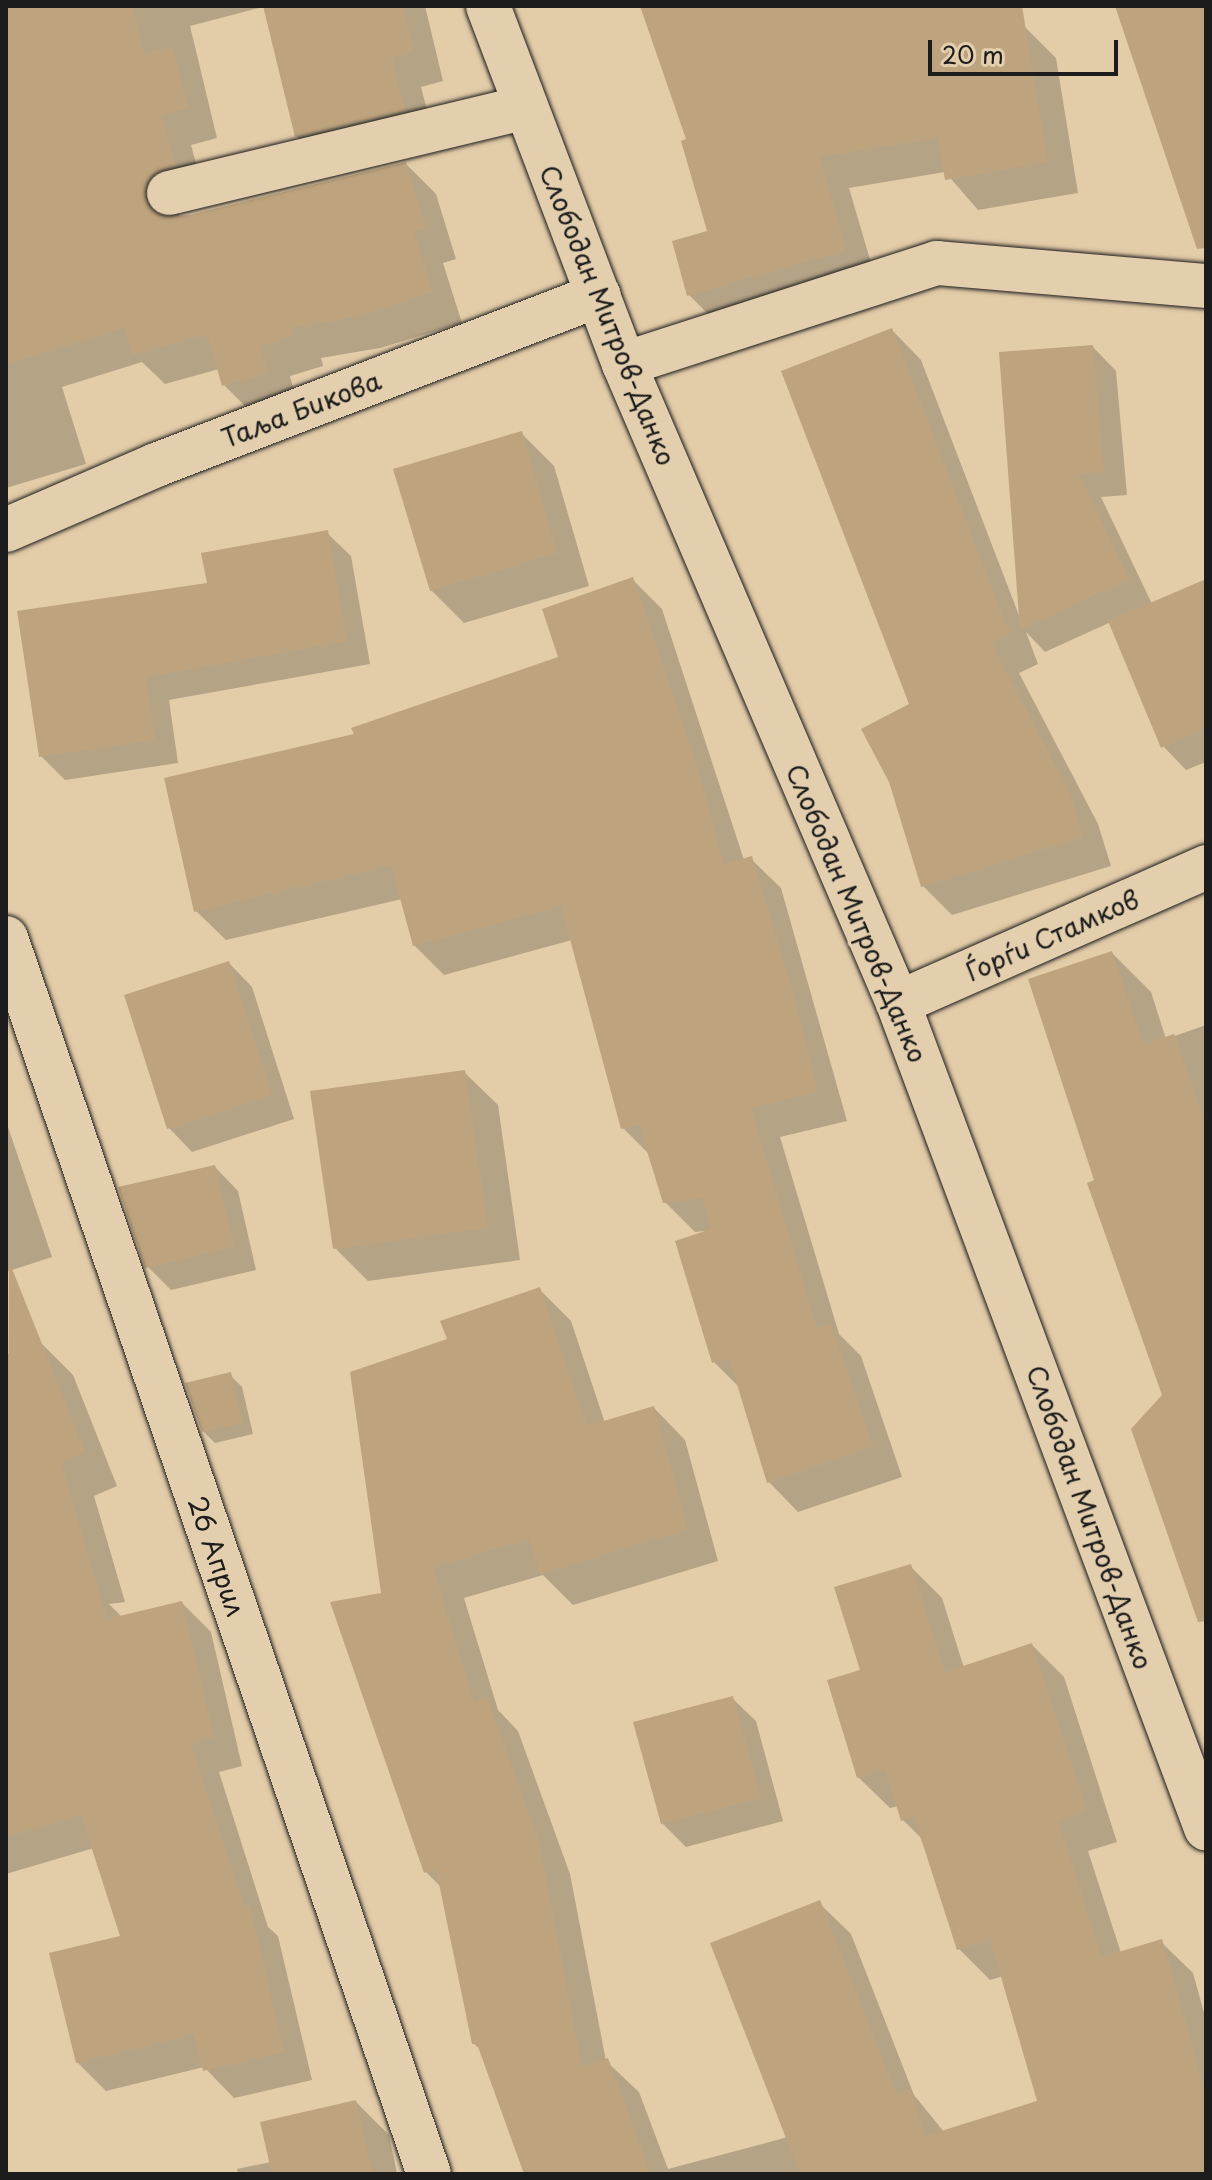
<!DOCTYPE html>
<html>
<head>
<meta charset="utf-8">
<style>
  body { margin:0 }
  #map { position:relative; width:1212px; height:2180px; overflow:hidden; background:#e3cca8; font-family:"Playpen Sans",sans-serif }
  div>[style] { position:absolute }
  [style*='--x'] { left:calc(var(--x)*1px); top:calc(var(--y)*1px); width:calc(var(--w)*1px); rotate:calc(var(--a)*1deg) }
  .shadow>* { inset:0; background:#0003 }
  .building>* { inset:0; background:#bea47e }
  .roads { filter:drop-shadow(0 0 2px #1c1c1c) drop-shadow(0 0 2px #1c1c1c) }
  .minor>* { height:44px; margin:-22px; padding:0 22px; transform-origin:22px; border-radius:22px; background:#e3cead }
  span { translate:-50% -50%; white-space:nowrap; text-align:center; line-height:1.15; -webkit-text-stroke:7px #e3cead; paint-order:stroke }
  .street-label { font-size:26px; color:#1c1c1c }
  .frame { position:absolute; inset:0; border:8px solid #1c1c1c; pointer-events:none }
  .scale { position:absolute; left:928px; top:40px; width:190px; height:36px; box-sizing:border-box; border:4px solid #1c1c1c; border-top:0; padding-left:10px; font-size:24px; line-height:28px; white-space:nowrap; color:#1c1c1c; -webkit-text-stroke:6px #e3cead; paint-order:stroke }
</style>
</head>
<body>
<div id="map">
  <div class="shadow">
    <i style="clip-path:polygon(6px 6px,425px 6px,443px 81px,421px 87px,435px 141px,327px 167px,296px 136px,266px 6px,190px 26px,217px 138px,191px 145px,205px 196px,181px 206px,178px 219px,406px 164px,436px 194px,456px 259px,443px 263px,462px 323px,380px 348px,321px 358px,323px 366px,290px 376px,297px 403px,254px 415px,224px 385px,219px 369px,165px 384px,142px 362px,62px 387px,86px 464px,6px 488px)"></i>
    <i style="clip-path:polygon(642px 6px,923px 6px,1025px 27px,1056px 58px,1078px 193px,978px 210px,945px 172px,849px 188px,876px 280px,720px 326px,689px 295px,709px 233px,689px 141px)"></i>
    <i style="clip-path:polygon(892px 330px,921px 360px,1020px 618px,1093px 347px,1116px 371px,1127px 495px,1101px 497px,1152px 604px,1206px 590px,1206px 762px,1186px 770px,1163px 746px,1111px 622px,1045px 652px,1026px 632px,1038px 664px,1019px 673px,1098px 824px,1111px 866px,952px 915px,923px 886px)"></i>
    <i style="clip-path:polygon(521px 433px,554px 466px,589px 586px,464px 623px,431px 590px)"></i>
    <i style="clip-path:polygon(327px 533px,351px 556px,370px 664px,169px 700px,178px 763px,65px 780px,41px 756px,209px 584px)"></i>
    <i style="clip-path:polygon(632px 579px,662px 609px,744px 860px,751px 859px,781px 888px,847px 1121px,780px 1137px,839px 1334px,861px 1356px,902px 1477px,798px 1512px,769px 1482px,740px 1388px,714px 1362px,705px 1231px,695px 1232px,665px 1202px,651px 1156px,623px 1128px,572px 940px,444px 975px,414px 945px,402px 899px,226px 940px,196px 911px,356px 735px,560px 658px)"></i>
    <i style="clip-path:polygon(1112px 953px,1151px 992px,1166px 1039px,1206px 1025px,1206px 1594px,1164px 1396px,1097px 1181px)"></i>
    <i style="clip-path:polygon(229px 963px,252px 987px,294px 1119px,192px 1152px,169px 1128px)"></i>
    <i style="clip-path:polygon(464px 1072px,498px 1105px,520px 1260px,368px 1281px,335px 1248px)"></i>
    <i style="clip-path:polygon(6px 1121px,52px 1257px,6px 1272px)"></i>
    <i style="clip-path:polygon(215px 1167px,238px 1191px,256px 1270px,171px 1290px,147px 1266px)"></i>
    <i style="clip-path:polygon(539px 1289px,571px 1321px,605px 1423px,654px 1408px,685px 1440px,718px 1561px,573px 1605px,543px 1575px,464px 1598px,498px 1710px,518px 1731px,570px 1874px,606px 2061px,639px 2092px,668px 2169px,788px 2137px,819px 1903px,851px 1934px,914px 2095px,944px 2132px,1039px 2102px,1003px 1976px,990px 1980px,959px 1949px,923px 1840px,903px 1820px,899px 1806px,890px 1808px,858px 1777px,863px 1671px,910px 1566px,942px 1598px,964px 1668px,1032px 1645px,1064px 1677px,1117px 1842px,1088px 1851px,1121px 1953px,1161px 1942px,1193px 1973px,1206px 2020px,1206px 2174px,526px 2174px,482px 2051px,474px 2044px,443px 1889px,426px 1872px,384px 1595px,450px 1341px)"></i>
    <i style="clip-path:polygon(39px 1341px,73px 1375px,117px 1486px,94px 1496px,125px 1602px,109px 1604px,122px 1617px,182px 1603px,211px 1632px,242px 1766px,219px 1772px,268px 1927px,278px 1936px,312px 2080px,234px 2098px,204px 2067px,106px 2091px,77px 2062px,123px 1937px,94px 1848px,6px 1874px,6px 1627px,37px 1616px,6px 1618px,6px 1521px,14px 1519px,6px 1497px,6px 1355px)"></i>
    <i style="clip-path:polygon(230px 1375px,242px 1387px,253px 1434px,215px 1443px,203px 1431px)"></i>
    <i style="clip-path:polygon(732px 1698px,756px 1721px,783px 1821px,686px 1847px,662px 1823px)"></i>
    <i style="clip-path:polygon(356px 2102px,389px 2135px,397px 2174px,238px 2174px,237px 2169px,271px 2162px)"></i>
  </div>
  <div class="building">
    <i style="clip-path:polygon(6px 6px,132px 6px,144px 53px,173px 47px,188px 108px,162px 115px,176px 166px,151px 175px,145px 198px,161px 217px,190px 215px,406px 162px,426px 228px,414px 232px,433px 293px,349px 318px,292px 328px,293px 336px,260px 346px,268px 373px,222px 386px,207px 334px,132px 355px,125px 327px,6px 365px)"></i>
    <i style="clip-path:polygon(263px 6px,403px 6px,414px 51px,392px 57px,405px 110px,295px 137px)"></i>
    <i style="clip-path:polygon(640px 6px,1022px 6px,1048px 162px,945px 180px,938px 138px,820px 157px,846px 250px,687px 296px,672px 241px,707px 231px,681px 141px,686px 139px)"></i>
    <i style="clip-path:polygon(1115px 6px,1206px 6px,1206px 248px,1197px 249px)"></i>
    <i style="clip-path:polygon(892px 328px,1010px 635px,991px 643px,1070px 793px,1083px 837px,921px 887px,889px 782px,861px 729px,909px 704px,781px 371px)"></i>
    <i style="clip-path:polygon(1093px 345px,1104px 472px,1079px 474px,1129px 579px,1020px 630px,999px 352px)"></i>
    <i style="clip-path:polygon(522px 431px,557px 553px,430px 591px,393px 469px)"></i>
    <i style="clip-path:polygon(328px 530px,347px 641px,146px 677px,155px 740px,39px 757px,17px 611px,207px 583px,201px 553px)"></i>
    <i style="clip-path:polygon(633px 577px,696px 762px,724px 864px,752px 856px,796px 1002px,818px 1091px,751px 1108px,817px 1328px,831px 1324px,873px 1447px,767px 1483px,729px 1358px,712px 1363px,675px 1241px,711px 1229px,703px 1198px,663px 1203px,639px 1125px,621px 1129px,561px 906px,413px 946px,391px 865px,194px 912px,164px 778px,354px 734px,351px 728px,558px 657px,542px 609px)"></i>
    <i style="clip-path:polygon(1206px 579px,1206px 728px,1161px 748px,1108px 621px)"></i>
    <i style="clip-path:polygon(1112px 951px,1143px 1044px,1174px 1034px,1206px 1126px,1206px 1621px,1198px 1622px,1131px 1429px,1162px 1395px,1087px 1183px,1094px 1180px,1028px 979px)"></i>
    <i style="clip-path:polygon(229px 961px,272px 1095px,167px 1129px,124px 995px)"></i>
    <i style="clip-path:polygon(465px 1070px,488px 1228px,333px 1249px,310px 1091px)"></i>
    <i style="clip-path:polygon(215px 1165px,234px 1247px,145px 1268px,118px 1187px)"></i>
    <i style="clip-path:polygon(9px 1261px,85px 1452px,61px 1462px,107px 1619px,182px 1601px,214px 1737px,191px 1743px,244px 1907px,250px 1905px,284px 2052px,203px 2071px,194px 2034px,76px 2063px,49px 1953px,120px 1936px,81px 1815px,6px 1837px)"></i>
    <i style="clip-path:polygon(540px 1287px,587px 1426px,654px 1406px,688px 1529px,540px 1574px,529px 1539px,433px 1567px,474px 1702px,487px 1697px,539px 1841px,582px 2067px,608px 2058px,651px 2174px,524px 2174px,477px 2044px,472px 2044px,436px 1869px,424px 1873px,330px 1602px,381px 1593px,350px 1372px,447px 1339px,440px 1321px)"></i>
    <i style="clip-path:polygon(231px 1372px,242px 1423px,202px 1432px,185px 1383px)"></i>
    <i style="clip-path:polygon(911px 1564px,945px 1672px,1032px 1643px,1087px 1811px,1058px 1820px,1102px 1957px,1162px 1939px,1206px 2094px,1206px 2174px,800px 2174px,710px 1943px,820px 1900px,896px 2093px,910px 2089px,925px 2136px,1037px 2101px,990px 1939px,957px 1950px,914px 1817px,901px 1821px,885px 1769px,857px 1778px,827px 1680px,860px 1670px,834px 1587px)"></i>
    <i style="clip-path:polygon(733px 1696px,761px 1798px,661px 1824px,633px 1722px)"></i>
    <i style="clip-path:polygon(356px 2100px,373px 2174px,272px 2174px,260px 2122px)"></i>
  </div>
  <div class="roads">
    <div class="minor">
      <i style="--x:488;--y:6;--w:383;--a:69.2"></i>
      <i style="--x:624;--y:364;--w:695;--a:66.79"></i>
      <i style="--x:898;--y:1003;--w:881;--a:69.53"></i>
      <i style="--x:169;--y:193;--w:367;--a:-13.5"></i>
      <i style="--x:624;--y:364;--w:329;--a:-17.9"></i>
      <i style="--x:937;--y:263;--w:270;--a:4.9"></i>
      <i style="--x:6;--y:530;--w:163;--a:-23.4"></i>
      <i style="--x:156;--y:465;--w:474;--a:-21"></i>
      <i style="--x:6;--y:938;--w:1306;--a:71.11"></i>
      <i style="--x:898;--y:1003;--w:337;--a:-23.8"></i>
    </div>
  </div>
  <div class="street-label">
    <span style="left:608px;top:315px;rotate:68deg">Слободан Митров-Данко</span>
    <span style="left:301px;top:409px;rotate:-21deg">Таља Бикова</span>
    <span style="left:857px;top:913px;rotate:67deg">Слободан Митров-Данко</span>
    <span style="left:1052px;top:935px;rotate:-24deg">Ѓорѓи Стамков</span>
    <span style="left:1090px;top:1517px;rotate:70deg">Слободан Митров-Данко</span>
    <span style="left:217px;top:1556px;rotate:71deg">26 Април</span>
  </div>
  <div class="frame"></div>
  <div class="scale">20 m</div>
</div>
</body>
</html>
